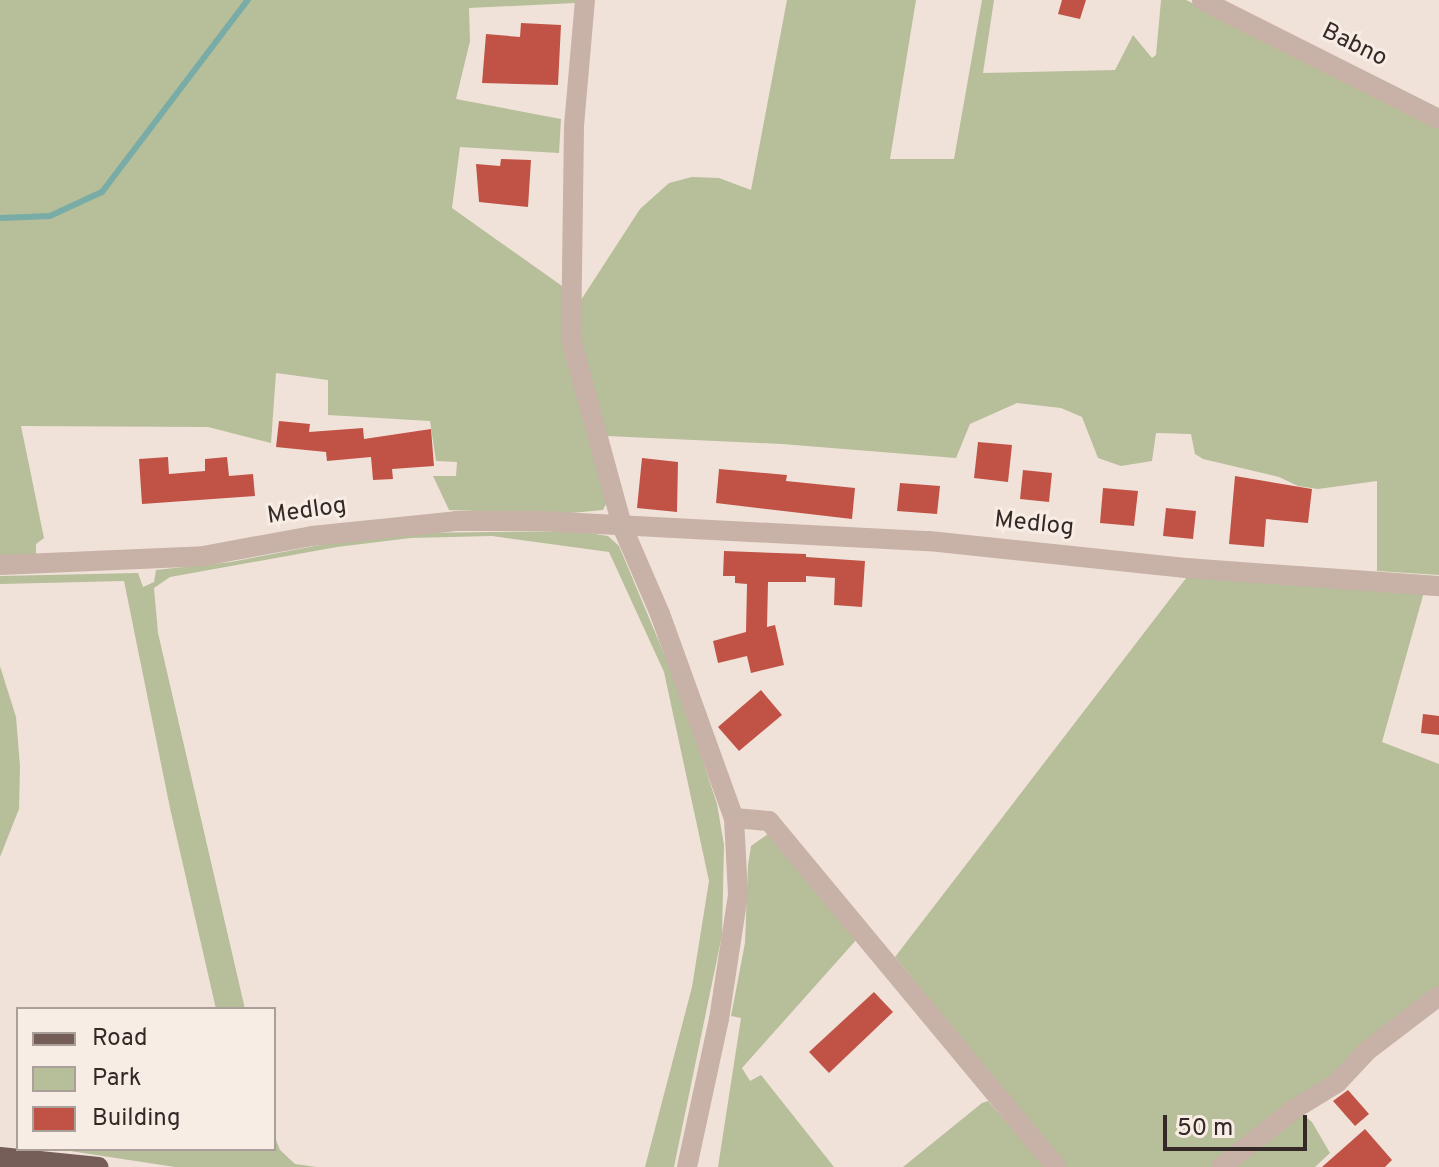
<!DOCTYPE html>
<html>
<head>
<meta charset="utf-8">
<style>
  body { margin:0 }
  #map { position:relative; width:1439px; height:1167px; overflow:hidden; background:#f0e2d9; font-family:Overpass,sans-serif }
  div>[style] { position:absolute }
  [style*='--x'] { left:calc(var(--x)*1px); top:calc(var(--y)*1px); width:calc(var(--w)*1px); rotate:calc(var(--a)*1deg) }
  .green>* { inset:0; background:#b7be9a }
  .stream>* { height:6px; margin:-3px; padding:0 3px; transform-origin:3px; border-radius:3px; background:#79aca7 }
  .building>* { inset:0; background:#c15346 }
  .minor>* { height:20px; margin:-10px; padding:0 10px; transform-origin:10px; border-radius:10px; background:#c8b1a6 }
  .major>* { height:20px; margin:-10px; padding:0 10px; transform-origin:10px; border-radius:10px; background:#755e58 }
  span { translate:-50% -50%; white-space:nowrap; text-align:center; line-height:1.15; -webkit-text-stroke:6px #f8ede5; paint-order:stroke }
  .street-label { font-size:24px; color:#342927 }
  .legend { position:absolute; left:16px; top:1007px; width:260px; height:144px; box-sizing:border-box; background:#f8ede5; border:2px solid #aa9f99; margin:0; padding:10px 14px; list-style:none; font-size:24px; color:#342927 }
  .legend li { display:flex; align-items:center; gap:16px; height:40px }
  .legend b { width:40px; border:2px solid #aa9f99 }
  .scale { position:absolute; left:1163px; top:1115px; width:144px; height:36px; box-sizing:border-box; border:4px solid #342927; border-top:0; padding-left:10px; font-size:24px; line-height:28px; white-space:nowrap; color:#342927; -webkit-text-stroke:6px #f8ede5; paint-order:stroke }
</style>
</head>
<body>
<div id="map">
  <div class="green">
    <i style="clip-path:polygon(0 0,575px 0,575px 3px,469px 8px,470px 41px,456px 99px,561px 119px,559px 153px,460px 147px,452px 208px,562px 286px,565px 355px,608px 500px,603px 510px,560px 514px,449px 510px,433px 476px,456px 476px,457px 462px,436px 461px,430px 421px,328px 415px,328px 380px,276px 373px,271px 443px,208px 427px,21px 426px,44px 538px,36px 544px,36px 556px,0 558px)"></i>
    <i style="clip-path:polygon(787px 0,916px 0,890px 159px,954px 159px,982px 0,994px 0,983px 73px,1115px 70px,1133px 35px,1152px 58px,1156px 55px,1161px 0,1186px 0,1439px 123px,1439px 575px,1377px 571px,1377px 481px,1318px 489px,1298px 486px,1279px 477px,1203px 459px,1195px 454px,1191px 434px,1156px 433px,1152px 461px,1121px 466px,1098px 458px,1082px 417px,1061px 408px,1017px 403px,970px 424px,956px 458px,782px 444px,607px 436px,579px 349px,579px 303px,640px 209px,669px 183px,692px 177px,719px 178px,751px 190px)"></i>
    <i style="clip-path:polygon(576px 531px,608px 536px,619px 546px,680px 692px,717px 804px,724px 845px,722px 935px,674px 1167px,645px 1167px,692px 987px,709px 881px,664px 672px,609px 552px,492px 536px,411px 538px,337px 547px,170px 577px,154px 588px,158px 633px,245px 1009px,216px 1009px,170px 808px,124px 581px,0 584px,0 576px,138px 573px,143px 587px,154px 582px,156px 570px,231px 562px,336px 542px,413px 533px)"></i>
    <i style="clip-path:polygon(1190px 573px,1424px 592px,1382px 742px,1439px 764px,1439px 992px,1212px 1167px,1066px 1167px,895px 957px)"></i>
    <i style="clip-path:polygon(0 666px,16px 717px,20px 766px,19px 809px,0 857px)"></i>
    <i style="clip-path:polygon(768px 834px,857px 939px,742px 1068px,750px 1081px,761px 1075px,834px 1167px,718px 1167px,741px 1018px,731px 1016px,745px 943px,748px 865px,751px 846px)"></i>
    <i style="clip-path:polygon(988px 1101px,1046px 1167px,903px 1167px,982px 1103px)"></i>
    <i style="clip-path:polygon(1300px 1112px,1312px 1122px,1330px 1153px,1315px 1167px,1229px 1167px)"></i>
    <i style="clip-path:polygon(274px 1135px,280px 1150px,295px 1164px,317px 1167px,175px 1167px,57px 1149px,274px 1149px)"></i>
  </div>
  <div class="stream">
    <i style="--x:0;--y:218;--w:50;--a:-2.3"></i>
    <i style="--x:50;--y:216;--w:57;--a:-24.8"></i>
    <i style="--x:102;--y:192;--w:241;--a:-52.8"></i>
  </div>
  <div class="building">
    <i style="clip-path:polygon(1062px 0,1086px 0,1080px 19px,1058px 14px)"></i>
    <i style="clip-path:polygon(521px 23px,561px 25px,558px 85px,482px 83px,486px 34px,520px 37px)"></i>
    <i style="clip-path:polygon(501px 159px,531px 160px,528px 207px,479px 202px,476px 164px,500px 166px)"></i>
    <i style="clip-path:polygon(279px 421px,310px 424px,309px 432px,363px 428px,364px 439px,431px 429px,434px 466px,392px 469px,393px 479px,373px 480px,371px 457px,327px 461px,326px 452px,276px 447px)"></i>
    <i style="clip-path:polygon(978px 442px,1012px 445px,1008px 482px,974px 478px)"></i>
    <i style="clip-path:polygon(168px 457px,169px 474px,205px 471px,205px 459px,227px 457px,229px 476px,253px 474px,255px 496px,142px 504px,139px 459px)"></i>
    <i style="clip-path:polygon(642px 458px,678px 462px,677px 512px,637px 508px)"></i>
    <i style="clip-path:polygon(719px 469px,787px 475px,786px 481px,855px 488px,852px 519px,716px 503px)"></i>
    <i style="clip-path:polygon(1023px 470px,1052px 473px,1049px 502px,1020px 499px)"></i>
    <i style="clip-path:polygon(1235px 476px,1312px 489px,1308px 523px,1266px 519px,1264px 547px,1229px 544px)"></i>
    <i style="clip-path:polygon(900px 483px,940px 486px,937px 514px,897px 511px)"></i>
    <i style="clip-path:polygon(1103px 488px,1138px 491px,1134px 526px,1100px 523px)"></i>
    <i style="clip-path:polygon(1166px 508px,1196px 511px,1193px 539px,1163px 536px)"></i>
    <i style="clip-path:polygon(724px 551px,806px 554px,806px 557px,865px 561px,862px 607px,834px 605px,835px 578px,806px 576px,806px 582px,768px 582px,767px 627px,775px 625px,784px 665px,751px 673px,747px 656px,718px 663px,713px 641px,746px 632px,747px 584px,735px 583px,735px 576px,723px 576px)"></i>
    <i style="clip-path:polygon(761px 690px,782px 715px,739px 751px,718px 727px)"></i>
    <i style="clip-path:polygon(1423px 714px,1439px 716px,1439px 735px,1421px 733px)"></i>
    <i style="clip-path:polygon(874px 992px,893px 1012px,829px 1073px,809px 1052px)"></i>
    <i style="clip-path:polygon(1348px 1090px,1369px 1114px,1355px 1126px,1333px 1101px)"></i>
    <i style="clip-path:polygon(1365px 1129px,1392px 1160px,1385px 1167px,1322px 1167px)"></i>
  </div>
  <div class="minor">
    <i style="--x:585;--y:0;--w:127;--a:95"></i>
    <i style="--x:574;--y:127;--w:212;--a:90.8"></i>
    <i style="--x:571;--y:339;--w:194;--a:74.7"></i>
    <i style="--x:622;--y:526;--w:96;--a:66.6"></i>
    <i style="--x:660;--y:614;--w:217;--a:70.1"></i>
    <i style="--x:734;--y:818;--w:77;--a:87"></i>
    <i style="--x:738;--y:895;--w:125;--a:98.7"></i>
    <i style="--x:719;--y:1019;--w:151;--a:102.2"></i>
    <i style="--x:1202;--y:0;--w:265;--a:26.7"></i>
    <i style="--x:0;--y:565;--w:203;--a:-2.5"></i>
    <i style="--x:203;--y:556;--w:111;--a:-10.4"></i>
    <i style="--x:312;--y:536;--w:145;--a:-5.9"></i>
    <i style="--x:456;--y:521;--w:85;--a:0"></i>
    <i style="--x:541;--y:521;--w:389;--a:3"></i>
    <i style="--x:929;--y:541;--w:258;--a:6"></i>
    <i style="--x:1186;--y:568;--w:254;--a:4.1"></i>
    <i style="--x:734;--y:818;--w:35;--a:5"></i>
    <i style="--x:769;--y:821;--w:450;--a:50.3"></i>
    <i style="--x:1221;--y:1167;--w:92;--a:-38.4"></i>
    <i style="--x:1293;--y:1110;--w:52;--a:-31.5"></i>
    <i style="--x:1337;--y:1083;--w:45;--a:-46.8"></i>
    <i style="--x:1368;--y:1050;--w:89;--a:-37.3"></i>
  </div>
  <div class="major">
    <i style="--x:0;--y:1157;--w:99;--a:5.8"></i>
  </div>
  <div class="street-label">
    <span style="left:1354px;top:46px;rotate:26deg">Babno</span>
    <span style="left:307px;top:512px;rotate:-8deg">Medlog</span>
    <span style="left:1034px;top:525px;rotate:6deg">Medlog</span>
  </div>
  <ul class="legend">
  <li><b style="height:10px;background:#755e58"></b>Road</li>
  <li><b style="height:22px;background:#b7be9a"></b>Park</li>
  <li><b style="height:22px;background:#c15346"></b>Building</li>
  </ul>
  <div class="scale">50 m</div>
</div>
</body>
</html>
